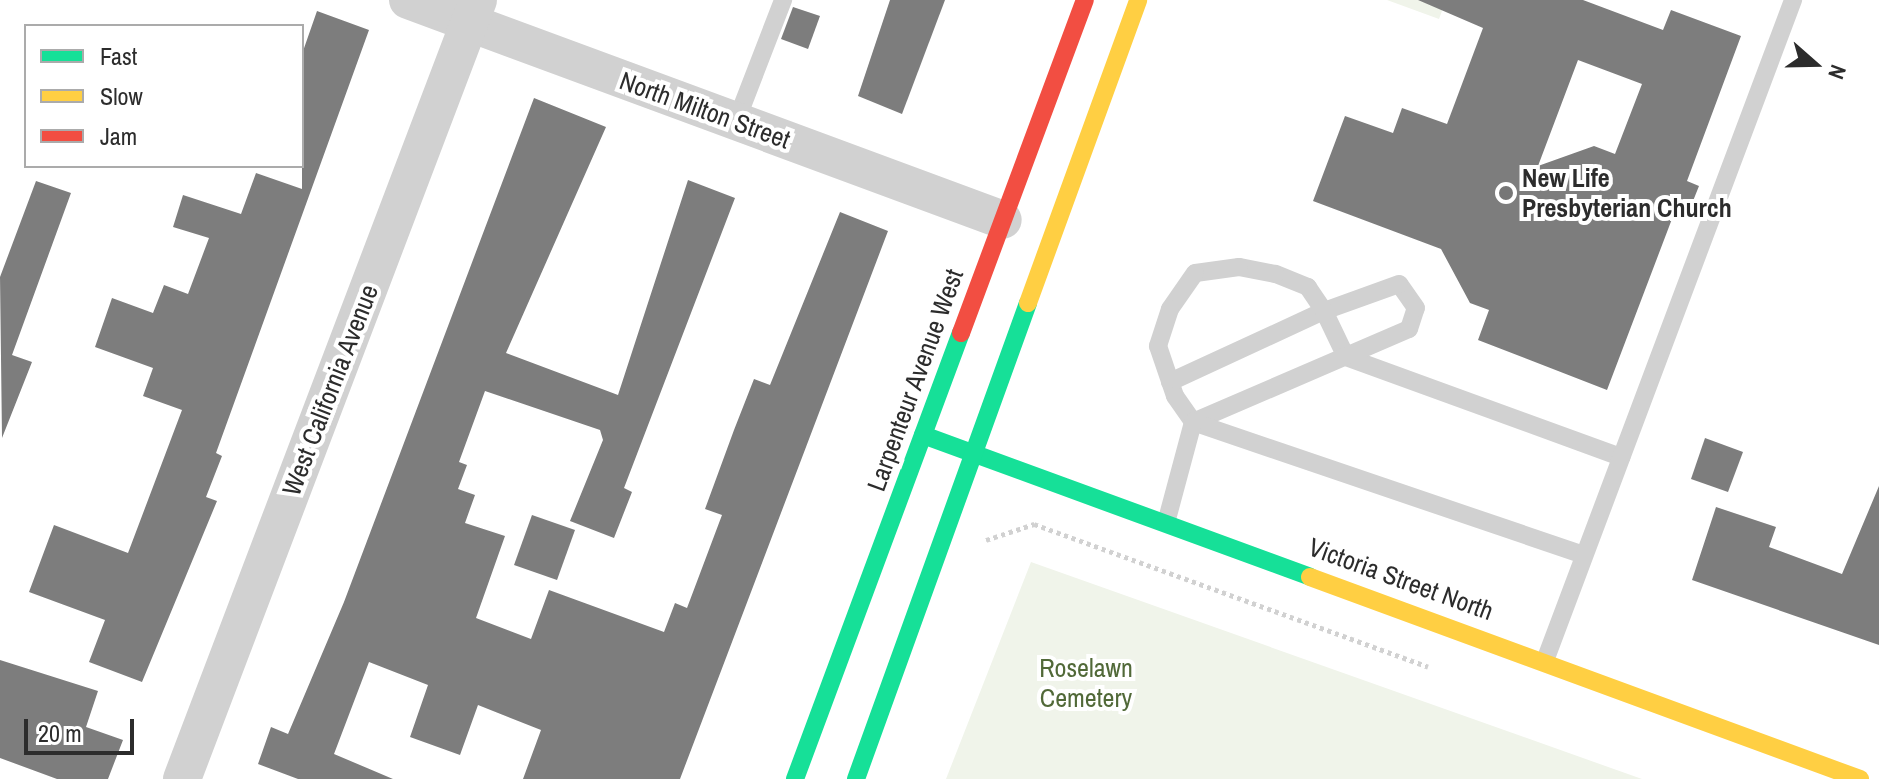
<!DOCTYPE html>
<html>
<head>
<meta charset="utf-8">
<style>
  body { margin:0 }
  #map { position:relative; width:1879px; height:779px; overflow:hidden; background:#fff; font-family:"Archivo Narrow",sans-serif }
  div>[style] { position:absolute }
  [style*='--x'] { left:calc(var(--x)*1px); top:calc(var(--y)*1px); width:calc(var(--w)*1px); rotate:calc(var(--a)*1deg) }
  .green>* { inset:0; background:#f0f4ea }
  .building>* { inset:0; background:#7d7d7d }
  .path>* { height:5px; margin-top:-2.5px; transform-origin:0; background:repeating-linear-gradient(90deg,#d1d1d1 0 4px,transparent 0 8px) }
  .lane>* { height:18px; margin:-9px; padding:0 9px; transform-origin:9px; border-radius:9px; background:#d1d1d1 }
  .street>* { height:38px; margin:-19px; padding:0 19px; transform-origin:19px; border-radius:19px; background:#d1d1d1 }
  .fast>* { height:18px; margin:-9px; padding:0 9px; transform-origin:9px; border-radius:9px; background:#16e098 }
  .slow>* { height:18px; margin:-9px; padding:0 9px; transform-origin:9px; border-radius:9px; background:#ffcf43 }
  .jam>* { height:18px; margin:-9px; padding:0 9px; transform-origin:9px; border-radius:9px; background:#f24e42 }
  .dots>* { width:22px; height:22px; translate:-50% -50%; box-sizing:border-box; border:4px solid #fff; border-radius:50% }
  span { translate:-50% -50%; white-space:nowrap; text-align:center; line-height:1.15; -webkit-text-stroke:8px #fff; paint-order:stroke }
  .street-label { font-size:26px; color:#2c2c2c }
  .poi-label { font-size:26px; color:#2c2c2c; font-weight:700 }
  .left { translate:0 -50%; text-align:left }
  .park-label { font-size:26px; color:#516938 }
  .legend { position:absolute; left:24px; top:24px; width:280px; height:144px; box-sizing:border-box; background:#fff; border:2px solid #ababab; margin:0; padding:10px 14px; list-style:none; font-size:24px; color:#2c2c2c }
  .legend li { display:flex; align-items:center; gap:16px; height:40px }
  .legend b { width:40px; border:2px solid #ababab }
  .north { position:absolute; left:1775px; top:24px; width:80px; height:80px; -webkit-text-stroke:6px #fff; paint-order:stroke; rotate:110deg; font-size:22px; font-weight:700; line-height:32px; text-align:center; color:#2c2c2c }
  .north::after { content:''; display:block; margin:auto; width:28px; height:36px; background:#2c2c2c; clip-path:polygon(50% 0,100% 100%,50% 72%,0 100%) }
  .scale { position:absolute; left:24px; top:719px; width:110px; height:36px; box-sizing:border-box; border:4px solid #2c2c2c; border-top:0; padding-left:10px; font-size:24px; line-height:28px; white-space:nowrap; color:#2c2c2c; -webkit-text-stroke:6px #fff; paint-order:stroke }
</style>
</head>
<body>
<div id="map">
  <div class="green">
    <i style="clip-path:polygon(1387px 0,1446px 0,1439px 19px)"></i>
    <i style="clip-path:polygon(1031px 562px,1642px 779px,946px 779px)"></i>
  </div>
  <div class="building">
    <i style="clip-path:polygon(890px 0,945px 0,902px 114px,858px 96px)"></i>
    <i style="clip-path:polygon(evenodd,1418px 0,1583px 0,1663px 30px,1671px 10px,1741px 36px,1687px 181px,1699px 186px,1687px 216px,1675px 211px,1607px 390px,1478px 340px,1489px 310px,1470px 303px,1441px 249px,1313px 201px,1345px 116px,1393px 133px,1402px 108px,1447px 124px,1483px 28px,1418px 0,1578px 60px,1642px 84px,1615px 154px,1594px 146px,1538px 166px,1578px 60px)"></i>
    <i style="clip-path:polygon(793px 7px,820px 16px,808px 49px,781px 39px)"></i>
    <i style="clip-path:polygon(317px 11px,369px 30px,216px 453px,222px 456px,206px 497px,217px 501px,142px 682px,89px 662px,105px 620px,29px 592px,54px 525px,128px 553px,182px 410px,143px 396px,153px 368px,95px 347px,112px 298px,153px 313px,164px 285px,188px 294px,209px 238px,173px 227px,183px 195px,241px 214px,256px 173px,302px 189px,302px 54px)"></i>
    <i style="clip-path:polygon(534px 98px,606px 127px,506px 353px,618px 395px,688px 180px,735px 198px,624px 488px,632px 492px,614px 538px,570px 521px,603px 440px,600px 430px,485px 391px,459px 462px,467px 465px,458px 489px,475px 495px,465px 523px,505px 536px,476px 618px,531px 639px,549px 590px,664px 632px,675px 603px,687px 608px,722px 515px,705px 509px,734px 430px,754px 379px,770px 385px,840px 212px,888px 231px,680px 779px,523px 779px,541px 730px,478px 705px,460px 755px,410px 737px,428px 685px,369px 662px,334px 754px,393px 779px,298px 779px,258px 764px,271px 727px,288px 734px,344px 602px)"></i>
    <i style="clip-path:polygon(36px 181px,71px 193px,12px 355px,32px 362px,2px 438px,0 277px)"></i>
    <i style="clip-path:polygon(1705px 438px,1743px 452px,1728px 492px,1691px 479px)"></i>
    <i style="clip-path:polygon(1879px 486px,1879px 645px,1692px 580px,1716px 507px,1776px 527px,1769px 547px,1842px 574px)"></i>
    <i style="clip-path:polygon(532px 515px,575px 530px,557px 580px,514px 565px)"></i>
    <i style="clip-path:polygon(0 660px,98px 691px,86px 727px,123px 740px,108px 779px,57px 779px,0 758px)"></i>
  </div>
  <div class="path">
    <i style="--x:986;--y:540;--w:51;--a:-18.4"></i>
    <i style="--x:1034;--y:524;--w:419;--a:19.9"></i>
  </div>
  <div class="lane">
    <i style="--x:736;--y:122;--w:131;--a:-68.9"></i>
    <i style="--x:1170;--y:382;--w:170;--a:-24.8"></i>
    <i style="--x:1324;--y:311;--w:51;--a:64.4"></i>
    <i style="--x:1346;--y:357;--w:293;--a:20"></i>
    <i style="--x:1193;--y:422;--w:235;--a:-23.3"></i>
    <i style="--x:1409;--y:329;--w:22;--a:-72"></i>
    <i style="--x:1416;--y:308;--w:29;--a:-125"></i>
    <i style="--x:1399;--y:284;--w:80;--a:160.2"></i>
    <i style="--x:1324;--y:311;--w:29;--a:-124"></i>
    <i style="--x:1308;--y:287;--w:35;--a:-158"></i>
    <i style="--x:1275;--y:274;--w:37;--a:-169"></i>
    <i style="--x:1239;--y:267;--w:44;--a:172.2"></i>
    <i style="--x:1195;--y:273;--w:44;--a:124.8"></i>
    <i style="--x:1170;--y:309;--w:39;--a:108"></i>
    <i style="--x:1158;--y:346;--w:53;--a:71.2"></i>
    <i style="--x:1175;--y:396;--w:32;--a:55"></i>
    <i style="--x:1193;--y:422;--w:412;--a:18.8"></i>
    <i style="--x:1166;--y:523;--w:105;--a:-75"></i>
    <i style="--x:1546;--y:658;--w:703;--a:-69.42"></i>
  </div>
  <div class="street">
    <i style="--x:408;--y:0;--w:634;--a:20.29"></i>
    <i style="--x:182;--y:779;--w:833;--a:-69.19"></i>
  </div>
  <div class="fast">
    <i style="--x:923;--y:435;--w:412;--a:20.1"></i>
    <i style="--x:795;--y:779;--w:476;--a:-69.6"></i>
    <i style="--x:856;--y:779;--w:506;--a:-70.13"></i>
  </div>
  <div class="slow">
    <i style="--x:1028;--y:303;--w:322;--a:-70"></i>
    <i style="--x:1310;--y:577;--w:586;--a:20.17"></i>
  </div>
  <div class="jam">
    <i style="--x:961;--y:333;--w:355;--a:-69.6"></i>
  </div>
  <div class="dots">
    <i style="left:1506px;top:193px;background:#767676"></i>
  </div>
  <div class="street-label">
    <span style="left:705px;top:110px;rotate:20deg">North Milton Street</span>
    <span style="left:915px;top:380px;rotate:-70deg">Larpenteur Avenue West</span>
    <span style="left:330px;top:390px;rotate:-69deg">West California Avenue</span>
    <span style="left:1401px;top:579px;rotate:20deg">Victoria Street North</span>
  </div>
  <div class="poi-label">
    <span class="left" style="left:1522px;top:193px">New Life<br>Presbyterian Church</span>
  </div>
  <div class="park-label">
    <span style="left:1086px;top:683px">Roselawn<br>Cemetery</span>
  </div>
  <ul class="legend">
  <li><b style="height:10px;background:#16e098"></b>Fast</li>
  <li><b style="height:10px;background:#ffcf43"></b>Slow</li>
  <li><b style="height:10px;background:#f24e42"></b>Jam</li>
  </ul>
  <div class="north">N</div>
  <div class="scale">20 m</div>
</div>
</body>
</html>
